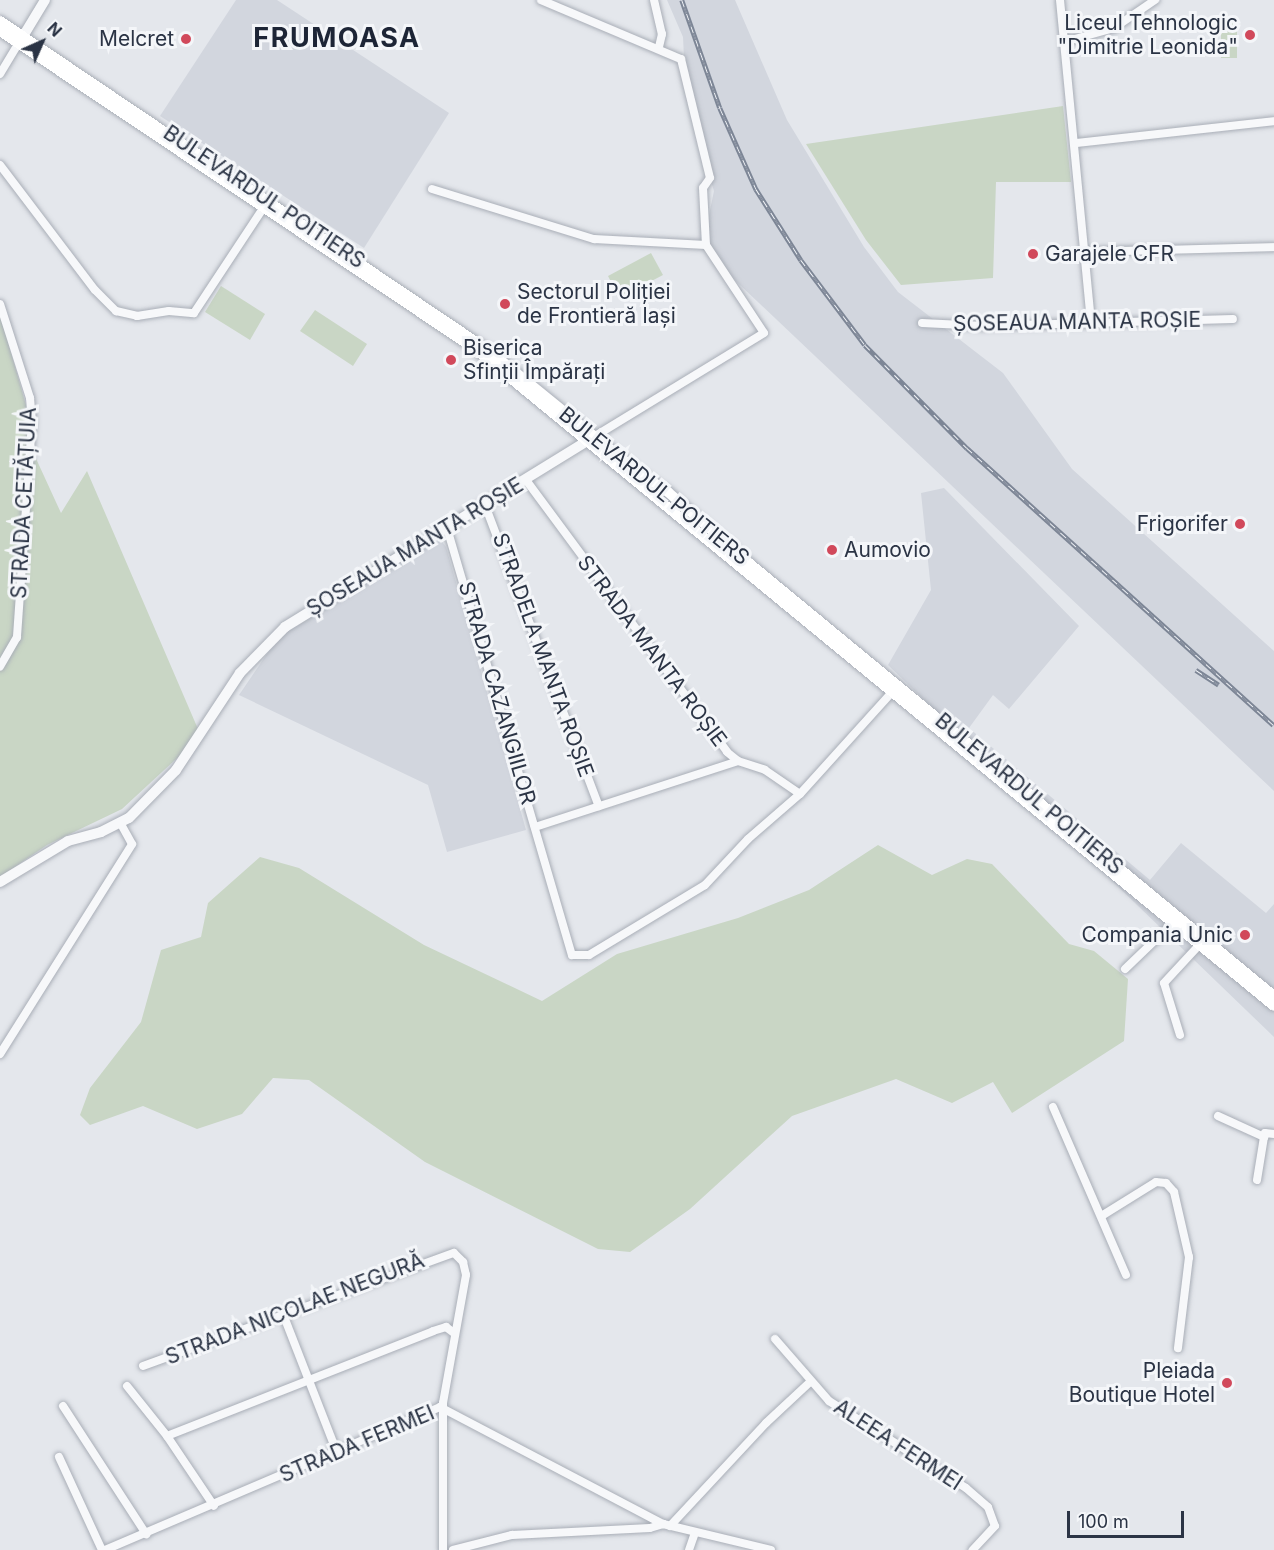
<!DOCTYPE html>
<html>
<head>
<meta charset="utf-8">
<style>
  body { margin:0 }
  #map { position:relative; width:1274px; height:1550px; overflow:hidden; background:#e4e7ec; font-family:Inter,sans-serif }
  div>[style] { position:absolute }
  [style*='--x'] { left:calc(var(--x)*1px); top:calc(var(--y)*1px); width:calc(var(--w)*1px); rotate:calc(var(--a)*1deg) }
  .built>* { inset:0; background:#d2d6de }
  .green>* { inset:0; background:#c9d6c5 }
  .roads { filter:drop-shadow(0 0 2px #a9aeb7) drop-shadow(0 0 2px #a9aeb7) }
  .minor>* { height:8px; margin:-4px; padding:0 4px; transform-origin:4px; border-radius:4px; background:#f7f8fa }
  .tertiary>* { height:10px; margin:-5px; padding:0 5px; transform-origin:5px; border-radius:5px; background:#f7f8fa }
  .secondary>* { height:10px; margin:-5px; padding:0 5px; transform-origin:5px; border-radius:5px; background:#fff }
  .rail>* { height:4.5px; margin-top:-2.25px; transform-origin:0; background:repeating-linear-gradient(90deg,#f4f6f9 0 7px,#7d8696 0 14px); box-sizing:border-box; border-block:2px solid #7d8696 }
  .dots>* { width:16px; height:16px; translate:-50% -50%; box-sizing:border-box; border:3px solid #f4f6f9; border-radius:50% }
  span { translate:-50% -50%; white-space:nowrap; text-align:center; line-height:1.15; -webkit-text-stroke:6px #f4f6f9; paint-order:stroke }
  .poi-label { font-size:21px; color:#2b3445 }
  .right { translate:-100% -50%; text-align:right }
  .left { translate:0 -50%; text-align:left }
  .street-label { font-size:21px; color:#2b3445 }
  .district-label { font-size:27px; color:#1d2536; font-weight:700; letter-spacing:1.5px }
  .north { position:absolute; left:12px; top:12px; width:60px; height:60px; -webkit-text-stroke:4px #f4f6f9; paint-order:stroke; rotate:45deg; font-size:16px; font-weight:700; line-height:24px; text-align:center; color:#2b3445 }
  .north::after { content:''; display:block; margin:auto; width:21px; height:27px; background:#2b3445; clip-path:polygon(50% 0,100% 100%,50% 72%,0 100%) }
  .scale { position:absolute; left:1067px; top:1511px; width:117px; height:27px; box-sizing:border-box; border:3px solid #2b3445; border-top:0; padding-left:8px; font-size:18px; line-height:21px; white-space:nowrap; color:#2b3445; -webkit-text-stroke:4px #f4f6f9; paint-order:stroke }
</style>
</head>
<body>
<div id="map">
  <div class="built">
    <i style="clip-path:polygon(236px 0,277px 0,449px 113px,364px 248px,160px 116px)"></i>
    <i style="clip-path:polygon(667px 0,735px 0,787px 120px,864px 247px,898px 292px,1003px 373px,1072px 469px,1274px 651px,1274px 791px,702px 249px,714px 191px,686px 99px,683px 37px)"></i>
    <i style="clip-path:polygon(944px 488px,1079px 626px,1009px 709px,993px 695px,969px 728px,1150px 880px,1181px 843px,1266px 913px,1274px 904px,1274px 1037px,888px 665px,931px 590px,921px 493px)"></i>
    <i style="clip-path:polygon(440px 539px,446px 547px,526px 830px,447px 852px,428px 785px,239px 695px,273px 645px,289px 631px)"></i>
  </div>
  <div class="green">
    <i style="clip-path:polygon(1221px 19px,1237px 19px,1237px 58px,1221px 58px)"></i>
    <i style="clip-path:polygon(1063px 106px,1071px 182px,996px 182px,993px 278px,901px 285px,866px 240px,806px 144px)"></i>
    <i style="clip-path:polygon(651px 253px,663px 275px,619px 298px,608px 276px)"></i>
    <i style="clip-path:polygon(221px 286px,265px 314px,250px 340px,205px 312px)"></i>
    <i style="clip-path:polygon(315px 310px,367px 344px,353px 366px,300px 331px)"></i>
    <i style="clip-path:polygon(0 314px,34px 433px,33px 452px,61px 513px,87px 471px,201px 736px,122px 809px,47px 845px,0 877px)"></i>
    <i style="clip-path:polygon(878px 845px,932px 875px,967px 859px,992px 864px,1069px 944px,1094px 951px,1128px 979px,1124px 1041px,1012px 1113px,993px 1082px,952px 1103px,896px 1079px,792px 1116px,690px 1209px,630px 1252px,598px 1249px,425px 1162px,309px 1080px,273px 1078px,242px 1114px,197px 1129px,143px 1106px,90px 1125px,80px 1115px,90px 1088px,141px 1022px,161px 950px,201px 937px,208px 903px,260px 857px,299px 868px,424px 945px,542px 1001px,617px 954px,738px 918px,809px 890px)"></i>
  </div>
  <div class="roads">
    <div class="minor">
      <i style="--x:541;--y:0;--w:152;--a:22.9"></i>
      <i style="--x:681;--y:59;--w:122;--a:76.3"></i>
      <i style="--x:710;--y:178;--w:12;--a:125"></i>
      <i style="--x:703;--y:188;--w:57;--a:87"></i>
      <i style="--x:706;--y:245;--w:105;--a:56.6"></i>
      <i style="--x:764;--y:333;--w:202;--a:148.6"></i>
      <i style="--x:654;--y:0;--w:35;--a:77"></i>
      <i style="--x:662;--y:34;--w:13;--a:103"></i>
      <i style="--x:1060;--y:0;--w:321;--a:84.5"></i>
      <i style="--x:1064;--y:42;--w:52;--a:-15.6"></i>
      <i style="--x:1114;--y:28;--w:50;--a:-34.3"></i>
      <i style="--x:0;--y:74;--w:35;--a:-59"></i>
      <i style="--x:1076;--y:143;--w:199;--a:-6.3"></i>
      <i style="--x:0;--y:165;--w:157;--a:52.8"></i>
      <i style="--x:95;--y:290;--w:30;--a:45"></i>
      <i style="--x:116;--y:311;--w:22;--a:13"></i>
      <i style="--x:137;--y:316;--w:32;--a:-9"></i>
      <i style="--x:169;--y:311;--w:25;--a:5"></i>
      <i style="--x:194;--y:313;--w:127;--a:-56.6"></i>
      <i style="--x:432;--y:189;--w:170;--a:17.2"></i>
      <i style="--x:594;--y:239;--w:112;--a:3.1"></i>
      <i style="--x:1087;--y:252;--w:187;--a:-1.5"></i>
      <i style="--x:0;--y:304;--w:99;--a:72.3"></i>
      <i style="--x:30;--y:398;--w:24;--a:85"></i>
      <i style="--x:32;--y:422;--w:216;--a:94"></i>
      <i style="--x:17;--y:637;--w:34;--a:120"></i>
      <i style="--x:922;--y:323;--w:62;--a:2.8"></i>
      <i style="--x:984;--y:326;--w:249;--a:-1.6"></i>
      <i style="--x:526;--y:480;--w:338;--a:53.5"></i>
      <i style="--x:727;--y:752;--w:14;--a:39"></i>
      <i style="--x:738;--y:761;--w:28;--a:18"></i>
      <i style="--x:765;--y:770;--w:42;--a:34.4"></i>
      <i style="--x:800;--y:794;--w:142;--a:-47.9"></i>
      <i style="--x:485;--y:505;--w:322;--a:69.3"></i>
      <i style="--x:447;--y:528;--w:445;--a:73.7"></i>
      <i style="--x:572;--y:955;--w:17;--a:0"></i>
      <i style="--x:589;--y:955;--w:135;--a:-31.1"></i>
      <i style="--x:705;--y:885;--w:63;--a:-46.9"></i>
      <i style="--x:748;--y:839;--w:69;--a:-40.9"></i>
      <i style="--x:535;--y:827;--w:213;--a:-18"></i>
      <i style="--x:1125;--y:969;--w:66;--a:-43.8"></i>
      <i style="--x:1180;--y:1035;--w:54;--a:-107.1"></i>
      <i style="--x:1164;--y:983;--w:54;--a:-47.2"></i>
      <i style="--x:0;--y:1054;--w:248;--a:-57.8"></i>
      <i style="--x:132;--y:844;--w:23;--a:-119"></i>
      <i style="--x:1053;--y:1107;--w:183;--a:66.5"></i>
      <i style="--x:1218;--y:1116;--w:51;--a:24.5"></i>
      <i style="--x:1264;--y:1137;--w:4;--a:-76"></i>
      <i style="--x:1265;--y:1133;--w:9;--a:6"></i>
      <i style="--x:1257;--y:1180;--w:44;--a:-80.8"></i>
      <i style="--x:1103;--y:1215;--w:62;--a:-31.9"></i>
      <i style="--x:1156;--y:1182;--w:10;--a:6"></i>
      <i style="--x:1166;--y:1183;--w:12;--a:48"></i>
      <i style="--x:1174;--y:1192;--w:67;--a:77"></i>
      <i style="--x:1189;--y:1257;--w:92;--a:96.9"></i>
      <i style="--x:283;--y:1314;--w:146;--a:68.7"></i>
      <i style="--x:775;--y:1339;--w:82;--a:48.9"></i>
      <i style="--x:829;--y:1401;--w:162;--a:32.4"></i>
      <i style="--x:966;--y:1488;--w:29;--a:41"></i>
      <i style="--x:988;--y:1507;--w:20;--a:70"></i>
      <i style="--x:995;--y:1526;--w:33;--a:133"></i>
      <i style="--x:143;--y:1366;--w:331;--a:-20"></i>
      <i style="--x:454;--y:1253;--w:13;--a:45"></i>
      <i style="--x:463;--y:1262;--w:13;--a:77"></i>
      <i style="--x:466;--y:1275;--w:130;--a:100.2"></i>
      <i style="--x:443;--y:1403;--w:147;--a:90"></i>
      <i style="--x:127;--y:1386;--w:64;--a:51.3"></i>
      <i style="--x:167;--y:1436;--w:84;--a:56.1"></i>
      <i style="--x:63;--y:1406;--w:153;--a:57"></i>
      <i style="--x:167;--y:1436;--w:286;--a:-21.5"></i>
      <i style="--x:433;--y:1331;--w:14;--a:-17"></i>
      <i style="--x:446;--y:1327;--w:10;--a:37"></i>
      <i style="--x:59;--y:1457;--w:102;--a:65.2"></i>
      <i style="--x:670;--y:1526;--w:141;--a:-47"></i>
      <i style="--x:766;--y:1423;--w:60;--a:-43"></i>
      <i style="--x:105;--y:1550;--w:364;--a:-23.1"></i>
      <i style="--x:440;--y:1407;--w:252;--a:27.7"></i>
      <i style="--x:663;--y:1524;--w:111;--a:13.5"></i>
      <i style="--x:453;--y:1550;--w:61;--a:-14.3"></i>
      <i style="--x:512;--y:1535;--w:138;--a:-2.9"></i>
      <i style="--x:650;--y:1528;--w:14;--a:-17"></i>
      <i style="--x:689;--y:1550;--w:18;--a:-71"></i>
    </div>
    <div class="tertiary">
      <i style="--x:19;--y:43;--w:50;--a:-58.8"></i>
      <i style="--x:0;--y:882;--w:79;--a:-31.1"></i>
      <i style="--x:68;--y:841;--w:34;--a:-15"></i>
      <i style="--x:101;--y:832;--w:31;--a:-27"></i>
      <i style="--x:129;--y:818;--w:67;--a:-45.6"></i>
      <i style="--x:176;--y:770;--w:116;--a:-56.6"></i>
      <i style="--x:240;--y:673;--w:64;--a:-45.6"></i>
      <i style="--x:285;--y:627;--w:355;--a:-31.6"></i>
    </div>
    <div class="secondary">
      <i style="--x:0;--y:21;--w:589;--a:33.99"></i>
      <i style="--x:488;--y:350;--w:198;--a:39.1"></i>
      <i style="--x:642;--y:475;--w:31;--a:33"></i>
      <i style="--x:668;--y:492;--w:108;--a:41.2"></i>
      <i style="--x:749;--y:563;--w:681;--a:39.51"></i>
      <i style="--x:0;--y:31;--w:572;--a:33.8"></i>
      <i style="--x:475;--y:349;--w:1034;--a:39.43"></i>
    </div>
  </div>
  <div class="rail">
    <i style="--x:682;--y:0;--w:114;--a:70.6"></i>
    <i style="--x:720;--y:108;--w:89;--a:66"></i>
    <i style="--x:756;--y:189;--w:84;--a:57.6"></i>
    <i style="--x:801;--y:260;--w:106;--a:53"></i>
    <i style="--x:865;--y:345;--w:145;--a:45.3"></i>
    <i style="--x:967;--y:448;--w:413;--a:42.1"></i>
    <i style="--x:1196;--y:670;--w:27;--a:33"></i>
  </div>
  <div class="dots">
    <i style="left:1250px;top:35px;background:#d1495b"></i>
    <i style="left:186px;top:39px;background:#d1495b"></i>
    <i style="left:1033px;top:254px;background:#d1495b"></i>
    <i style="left:505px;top:304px;background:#d1495b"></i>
    <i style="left:451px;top:360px;background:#d1495b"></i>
    <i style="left:1240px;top:524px;background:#d1495b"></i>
    <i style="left:832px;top:550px;background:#d1495b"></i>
    <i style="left:1245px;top:935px;background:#d1495b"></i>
    <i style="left:1227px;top:1383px;background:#d1495b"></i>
  </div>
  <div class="poi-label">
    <span class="right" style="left:1238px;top:35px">Liceul Tehnologic<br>"Dimitrie Leonida"</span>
    <span class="right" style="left:174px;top:39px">Melcret</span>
    <span class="left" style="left:1045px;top:254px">Garajele CFR</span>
    <span class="left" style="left:517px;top:304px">Sectorul Poliției<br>de Frontieră Iași</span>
    <span class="left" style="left:463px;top:360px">Biserica<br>Sfinții Împărați</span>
    <span class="right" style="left:1228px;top:524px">Frigorifer</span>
    <span class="left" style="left:844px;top:550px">Aumovio</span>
    <span class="right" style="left:1233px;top:935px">Compania Unic</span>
    <span class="right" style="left:1215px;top:1383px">Pleiada<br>Boutique Hotel</span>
  </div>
  <div class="street-label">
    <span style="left:264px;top:197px;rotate:34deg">BULEVARDUL POITIERS</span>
    <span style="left:1077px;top:322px;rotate:-1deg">ȘOSEAUA MANTA ROȘIE</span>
    <span style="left:654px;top:486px;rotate:39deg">BULEVARDUL POITIERS</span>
    <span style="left:24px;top:503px;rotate:-87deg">STRADA CETĂȚUIA</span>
    <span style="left:415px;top:547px;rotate:-31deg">ȘOSEAUA MANTA ROȘIE</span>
    <span style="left:652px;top:651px;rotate:53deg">STRADA MANTA ROȘIE</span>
    <span style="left:543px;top:655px;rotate:70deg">STRADELA MANTA ROȘIE</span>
    <span style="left:497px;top:693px;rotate:74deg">STRADA CAZANGIILOR</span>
    <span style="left:1029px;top:794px;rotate:40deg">BULEVARDUL POITIERS</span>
    <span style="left:295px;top:1309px;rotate:-21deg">STRADA NICOLAE NEGURĂ</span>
    <span style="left:357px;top:1444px;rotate:-23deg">STRADA FERMEI</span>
    <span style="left:898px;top:1445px;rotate:33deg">ALEEA FERMEI</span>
  </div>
  <div class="district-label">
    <span style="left:337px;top:38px">FRUMOASA</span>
  </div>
  <div class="north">N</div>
  <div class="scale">100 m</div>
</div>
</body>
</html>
